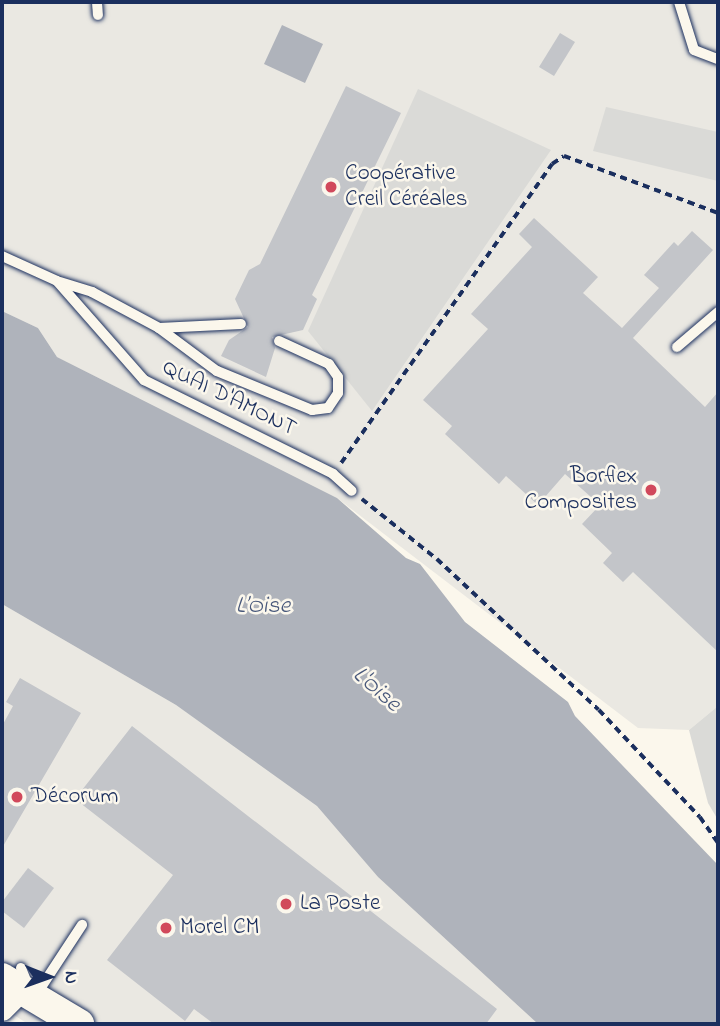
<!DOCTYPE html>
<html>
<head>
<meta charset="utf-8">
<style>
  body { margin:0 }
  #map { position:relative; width:720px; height:1026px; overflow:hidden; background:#fbf7ec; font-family:"Indie Flower",sans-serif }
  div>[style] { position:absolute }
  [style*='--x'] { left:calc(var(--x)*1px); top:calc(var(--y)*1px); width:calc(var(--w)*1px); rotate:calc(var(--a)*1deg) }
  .built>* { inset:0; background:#eae8e2 }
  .green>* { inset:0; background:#dadad7 }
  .water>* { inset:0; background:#afb3bb }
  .building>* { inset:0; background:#c3c5c9 }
  .path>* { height:3.5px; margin-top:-1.75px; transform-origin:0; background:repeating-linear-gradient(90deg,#1b2f5e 0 7px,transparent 0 12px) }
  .roads { filter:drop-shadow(0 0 2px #1b2f5e) drop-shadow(0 0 2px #1b2f5e) }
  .service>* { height:10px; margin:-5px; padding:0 5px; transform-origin:5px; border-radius:5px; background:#fbf7ec }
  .minor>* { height:21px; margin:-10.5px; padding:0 10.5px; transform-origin:10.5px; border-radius:10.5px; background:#fbf7ec }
  .secondary>* { height:30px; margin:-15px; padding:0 15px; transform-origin:15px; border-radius:15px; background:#fbf7ec }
  .dots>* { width:19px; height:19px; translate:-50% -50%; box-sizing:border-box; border:4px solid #fbf7ec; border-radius:50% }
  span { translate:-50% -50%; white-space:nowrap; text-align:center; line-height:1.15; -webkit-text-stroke:5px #fbf7ec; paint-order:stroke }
  .poi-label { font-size:23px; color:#1b2f5e }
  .left { translate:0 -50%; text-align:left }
  .right { translate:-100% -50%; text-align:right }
  .street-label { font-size:23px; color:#1b2f5e }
  .water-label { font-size:24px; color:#47577a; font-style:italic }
  .frame { position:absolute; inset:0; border:4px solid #1b2f5e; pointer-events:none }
  .north { position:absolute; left:14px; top:942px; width:70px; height:70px; -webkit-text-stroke:5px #fbf7ec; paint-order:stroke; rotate:91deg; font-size:19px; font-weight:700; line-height:28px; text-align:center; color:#1b2f5e }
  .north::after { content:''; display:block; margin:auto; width:24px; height:32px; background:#1b2f5e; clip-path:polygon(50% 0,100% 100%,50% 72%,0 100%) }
</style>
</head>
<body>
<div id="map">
  <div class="built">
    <i style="clip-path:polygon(2px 2px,718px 2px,718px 706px,689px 730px,638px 728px,337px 498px,57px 357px,38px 328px,2px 311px)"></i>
    <i style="clip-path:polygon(2px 604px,176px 705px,318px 805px,378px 877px,538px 1024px,28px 1024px,14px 1015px,2px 1022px)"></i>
  </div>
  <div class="green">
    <i style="clip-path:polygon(418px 89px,551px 150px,372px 411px,308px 331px)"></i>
    <i style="clip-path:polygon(606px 107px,718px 132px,718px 181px,593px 151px)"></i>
    <i style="clip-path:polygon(718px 706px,718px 820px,708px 803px,689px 730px)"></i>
  </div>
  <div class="water">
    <i style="clip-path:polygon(282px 25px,323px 44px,305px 83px,264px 64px)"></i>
    <i style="clip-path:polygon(2px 311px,38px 328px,57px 357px,337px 498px,406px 558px,420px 564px,465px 622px,568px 702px,575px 716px,718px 865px,718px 1024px,538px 1024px,378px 877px,317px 806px,176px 705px,2px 604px)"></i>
  </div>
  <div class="building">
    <i style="clip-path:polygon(560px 33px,575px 42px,554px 76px,539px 67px)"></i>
    <i style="clip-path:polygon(346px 86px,401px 113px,312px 295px,317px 299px,303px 330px,272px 337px,275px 348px,266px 377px,221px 356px,229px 340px,248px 327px,235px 299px,249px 270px,260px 264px)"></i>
    <i style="clip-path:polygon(534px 218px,598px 277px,583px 293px,622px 328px,659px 288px,644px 275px,674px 242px,678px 246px,692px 231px,713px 250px,633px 338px,705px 407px,718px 392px,718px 652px,633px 572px,623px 582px,603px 563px,612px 553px,582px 524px,600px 505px,565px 474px,538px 505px,506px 476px,499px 484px,445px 434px,452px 426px,423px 400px,488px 329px,471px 314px,532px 247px,519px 234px)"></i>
    <i style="clip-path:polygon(20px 678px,81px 713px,2px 848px,2px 726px,13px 706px,6px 702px)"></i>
    <i style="clip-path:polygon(132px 726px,497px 1009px,486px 1024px,214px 1024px,194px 1009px,185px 1021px,107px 960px,173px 875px,75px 799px)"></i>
    <i style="clip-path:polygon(28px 868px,54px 888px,24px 928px,2px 911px,2px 902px)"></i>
  </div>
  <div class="path">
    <i style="--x:341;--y:463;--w:366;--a:-54.8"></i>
    <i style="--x:552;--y:164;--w:14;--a:-34"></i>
    <i style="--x:564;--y:156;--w:164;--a:20.3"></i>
    <i style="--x:362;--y:499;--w:96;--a:38.7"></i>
    <i style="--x:437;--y:559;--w:221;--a:43"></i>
    <i style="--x:599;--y:710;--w:147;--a:46.7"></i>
    <i style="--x:700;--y:817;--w:32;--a:55"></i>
  </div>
  <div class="roads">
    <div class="service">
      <i style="--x:97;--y:2;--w:13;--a:86"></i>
      <i style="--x:679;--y:2;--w:50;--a:72.6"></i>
      <i style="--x:694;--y:50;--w:26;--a:21"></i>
      <i style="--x:2;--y:256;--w:60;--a:24.4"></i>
      <i style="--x:57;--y:281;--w:132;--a:48.7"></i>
      <i style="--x:144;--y:380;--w:211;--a:26.4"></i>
      <i style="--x:333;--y:474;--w:25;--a:42"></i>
      <i style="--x:60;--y:282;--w:34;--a:17"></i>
      <i style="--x:92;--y:292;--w:76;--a:28.2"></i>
      <i style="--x:159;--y:328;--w:72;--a:36.6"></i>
      <i style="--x:217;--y:371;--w:103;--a:22.3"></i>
      <i style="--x:312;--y:410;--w:16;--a:-7"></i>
      <i style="--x:328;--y:408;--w:18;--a:-56"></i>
      <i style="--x:338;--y:393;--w:16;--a:-90"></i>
      <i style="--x:338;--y:377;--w:16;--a:-125"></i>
      <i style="--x:329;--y:364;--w:55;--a:-155.3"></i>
      <i style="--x:159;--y:328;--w:82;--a:-2.8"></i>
      <i style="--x:677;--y:347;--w:54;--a:-40.5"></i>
      <i style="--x:21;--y:968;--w:18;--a:68"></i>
      <i style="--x:36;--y:995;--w:84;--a:-56.7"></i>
    </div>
    <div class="minor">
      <i style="--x:2;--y:1010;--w:28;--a:-45"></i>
    </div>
    <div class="secondary">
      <i style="--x:2;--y:978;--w:90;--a:30.9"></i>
    </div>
  </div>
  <div class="dots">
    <i style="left:331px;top:187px;background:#d1495b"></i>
    <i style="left:651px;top:490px;background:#d1495b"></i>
    <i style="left:17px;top:797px;background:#d1495b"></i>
    <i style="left:286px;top:904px;background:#d1495b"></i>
    <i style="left:166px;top:928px;background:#d1495b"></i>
  </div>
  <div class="poi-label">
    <span class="left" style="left:345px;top:187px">Coopérative<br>Creil Céréales</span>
    <span class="right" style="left:637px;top:490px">Borflex<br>Composites</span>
    <span class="left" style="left:31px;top:797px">Décorum</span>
    <span class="left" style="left:300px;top:904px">La Poste</span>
    <span class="left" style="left:180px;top:928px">Morel CM</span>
  </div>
  <div class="street-label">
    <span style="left:229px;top:399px;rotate:26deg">QUAI D'AMONT</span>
  </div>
  <div class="water-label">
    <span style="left:263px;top:607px">L’Oise</span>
    <span style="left:376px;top:690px;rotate:41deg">L'Oise</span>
  </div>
  <div class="frame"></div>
  <div class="north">N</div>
</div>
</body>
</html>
